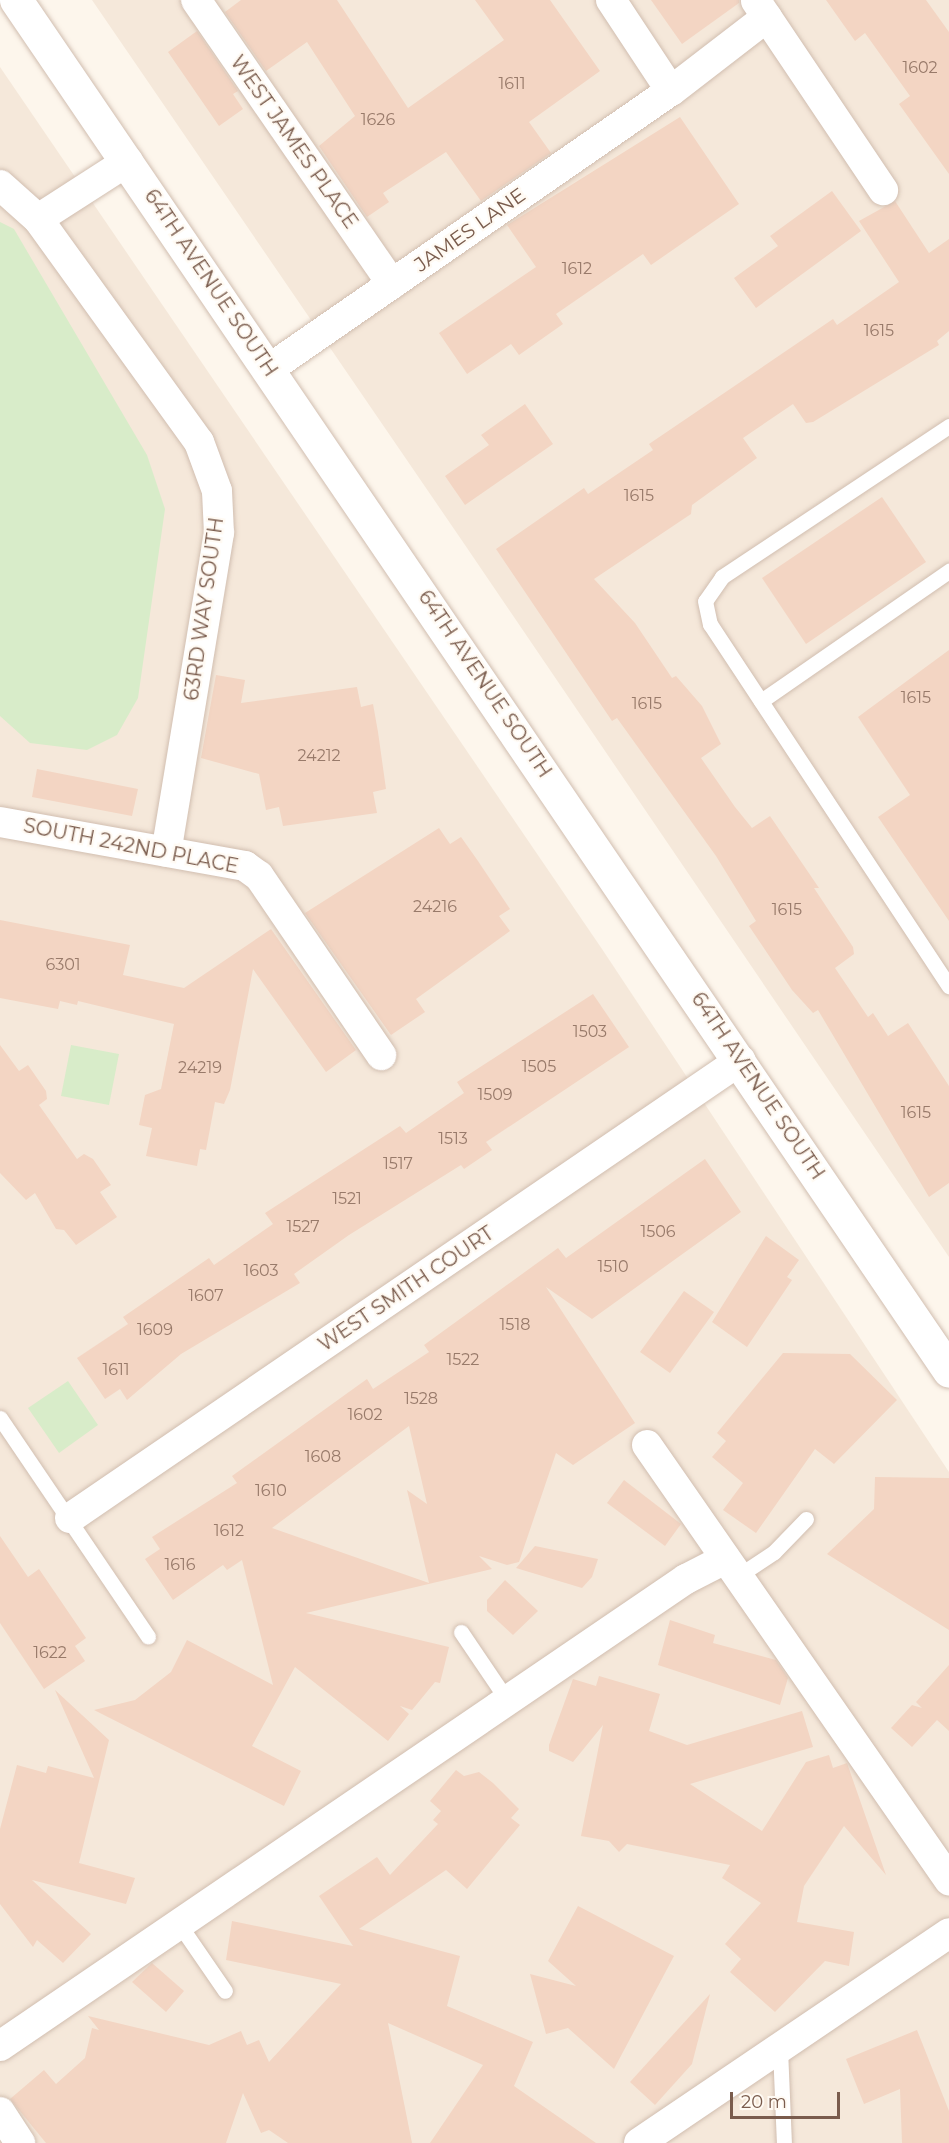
<!DOCTYPE html>
<html>
<head>
<meta charset="utf-8">
<style>
  body { margin:0 }
  #map { position:relative; width:949px; height:2143px; overflow:hidden; background:#fdf6ec; font-family:Montserrat,sans-serif }
  div>[style] { position:absolute }
  [style*='--x'] { left:calc(var(--x)*1px); top:calc(var(--y)*1px); width:calc(var(--w)*1px); rotate:calc(var(--a)*1deg) }
  .residential>* { inset:0; background:#f5e8da }
  .green>* { inset:0; background:#d8ecc9 }
  .building>* { inset:0; background:#f3d5c3 }
  .roads { filter:drop-shadow(0 0 2px #d1beb0) drop-shadow(0 0 2px #d1beb0) }
  .service>* { height:15px; margin:-7.5px; padding:0 7.5px; transform-origin:7.5px; border-radius:7.5px; background:#fff }
  .minor>* { height:30px; margin:-15px; padding:0 15px; transform-origin:15px; border-radius:15px; background:#fff }
  .tertiary>* { height:33px; margin:-16.5px; padding:0 16.5px; transform-origin:16.5px; border-radius:16.5px; background:#fff }
  span { translate:-50% -50%; white-space:nowrap; text-align:center; line-height:1.15; -webkit-text-stroke:4.5px #fffaf3; paint-order:stroke }
  .number-label { font-size:16px; color:#987a6a }
  .number-label span { -webkit-text-stroke-width:0 }
  .street-label { font-size:20px; color:#7a5c4d }
  .scale { position:absolute; left:730px; top:2092px; width:110px; height:27px; box-sizing:border-box; border:3px solid #7a5c4d; border-top:0; padding-left:8px; font-size:18px; line-height:21px; white-space:nowrap; color:#7a5c4d; -webkit-text-stroke:4px #fffaf3; paint-order:stroke }
</style>
</head>
<body>
<div id="map">
  <div class="residential">
    <i style="clip-path:polygon(92px 0,949px 0,949px 1257px,465px 545px)"></i>
    <i style="clip-path:polygon(0 67px,602px 949px,949px 1472px,949px 2143px,0 2143px)"></i>
  </div>
  <div class="green">
    <i style="clip-path:polygon(0 222px,14px 229px,147px 455px,165px 509px,138px 698px,117px 735px,87px 750px,30px 743px,0 716px)"></i>
    <i style="clip-path:polygon(71px 1045px,119px 1054px,109px 1105px,61px 1096px)"></i>
    <i style="clip-path:polygon(68px 1381px,98px 1425px,59px 1453px,28px 1408px)"></i>
  </div>
  <div class="building">
    <i style="clip-path:polygon(241px 0,337px 0,408px 108px,504px 40px,475px 0,550px 0,600px 71px,529px 122px,551px 153px,481px 201px,446px 152px,383px 193px,389px 202px,367px 217px,319px 146px,355px 116px,307px 42px,266px 71px,225px 12px)"></i>
    <i style="clip-path:polygon(651px 0,739px 0,739px 3px,682px 44px)"></i>
    <i style="clip-path:polygon(826px 0,926px 0,949px 32px,949px 174px,899px 104px,910px 96px,865px 33px,855px 41px)"></i>
    <i style="clip-path:polygon(197px 31px,238px 91px,233px 94px,243px 109px,219px 126px,168px 52px)"></i>
    <i style="clip-path:polygon(680px 117px,739px 204px,651px 265px,643px 254px,556px 314px,563px 324px,519px 355px,511px 344px,467px 374px,439px 333px,536px 267px,507px 225px)"></i>
    <i style="clip-path:polygon(832px 191px,861px 231px,756px 308px,734px 278px,778px 246px,770px 236px)"></i>
    <i style="clip-path:polygon(895px 201px,929px 253px,949px 239px,949px 331px,937px 341px,939px 345px,813px 422px,806px 423px,793px 404px,743px 438px,757px 458px,692px 505px,691px 514px,594px 579px,635px 623px,672px 678px,676px 676px,702px 706px,721px 744px,701px 758px,735px 807px,752px 828px,770px 816px,819px 888px,814px 888px,853px 947px,854px 954px,835px 968px,868px 1017px,873px 1013px,888px 1036px,908px 1023px,949px 1086px,949px 1183px,929px 1197px,818px 1010px,813px 1013px,792px 990px,749px 926px,756px 921px,716px 856px,617px 718px,612px 721px,496px 549px,584px 488px,588px 494px,653px 450px,649px 444px,833px 319px,837px 325px,899px 282px,859px 221px)"></i>
    <i style="clip-path:polygon(525px 404px,553px 444px,465px 505px,445px 476px,489px 445px,481px 435px)"></i>
    <i style="clip-path:polygon(882px 497px,926px 562px,806px 644px,762px 578px)"></i>
    <i style="clip-path:polygon(949px 650px,949px 921px,878px 817px,910px 795px,858px 717px)"></i>
    <i style="clip-path:polygon(216px 675px,245px 680px,241px 703px,357px 687px,361px 707px,373px 704px,378px 732px,386px 789px,373px 792px,377px 813px,283px 826px,279px 807px,266px 810px,259px 774px,201px 758px)"></i>
    <i style="clip-path:polygon(37px 769px,138px 789px,132px 816px,32px 797px)"></i>
    <i style="clip-path:polygon(439px 828px,450px 844px,461px 837px,478px 861px,510px 909px,499px 916px,510px 931px,416px 999px,425px 1012px,391px 1035px,305px 913px)"></i>
    <i style="clip-path:polygon(0 920px,130px 945px,123px 975px,184px 988px,271px 929px,356px 1050px,326px 1072px,253px 969px,230px 1090px,224px 1104px,215px 1102px,206px 1150px,200px 1149px,197px 1166px,146px 1156px,152px 1128px,139px 1125px,145px 1095px,161px 1089px,174px 1024px,78px 1001px,77px 1005px,60px 1001px,58px 1009px,0 998px)"></i>
    <i style="clip-path:polygon(593px 994px,629px 1047px,486px 1142px,492px 1150px,464px 1169px,461px 1165px,349px 1235px,294px 1274px,300px 1283px,181px 1354px,127px 1400px,120px 1389px,105px 1399px,77px 1358px,128px 1324px,123px 1317px,209px 1258px,214px 1265px,273px 1224px,265px 1213px,400px 1126px,406px 1133px,464px 1093px,457px 1082px)"></i>
    <i style="clip-path:polygon(0 1045px,19px 1071px,28px 1065px,46px 1091px,47px 1099px,39px 1105px,77px 1159px,84px 1154px,93px 1159px,111px 1185px,100px 1192px,117px 1217px,76px 1245px,64px 1230px,56px 1229px,35px 1193px,26px 1200px,0 1173px)"></i>
    <i style="clip-path:polygon(evenodd,705px 1159px,741px 1212px,592px 1319px,546px 1287px,635px 1423px,573px 1465px,556px 1453px,519px 1562px,507px 1565px,479px 1556px,492px 1569px,306px 1613px,449px 1647px,440px 1683px,435px 1682px,412px 1710px,400px 1706px,409px 1714px,388px 1741px,295px 1667px,252px 1746px,301px 1771px,284px 1806px,94px 1710px,135px 1700px,171px 1672px,187px 1640px,273px 1685px,242px 1560px,227px 1570px,223px 1565px,173px 1600px,145px 1559px,160px 1549px,152px 1537px,237px 1483px,232px 1476px,367px 1379px,373px 1389px,429px 1352px,424px 1345px,558px 1248px,566px 1258px,705px 1159px,409px 1426px,427px 1504px,407px 1490px,429px 1583px,272px 1528px,409px 1426px)"></i>
    <i style="clip-path:polygon(766px 1236px,799px 1260px,787px 1277px,792px 1280px,747px 1347px,712px 1322px)"></i>
    <i style="clip-path:polygon(684px 1291px,714px 1312px,670px 1373px,640px 1352px)"></i>
    <i style="clip-path:polygon(783px 1353px,850px 1354px,897px 1400px,834px 1464px,815px 1449px,756px 1533px,723px 1510px,743px 1483px,712px 1457px,726px 1441px,717px 1433px)"></i>
    <i style="clip-path:polygon(875px 1477px,949px 1478px,949px 1630px,827px 1554px,874px 1509px)"></i>
    <i style="clip-path:polygon(624px 1480px,681px 1524px,665px 1546px,607px 1503px)"></i>
    <i style="clip-path:polygon(0 1536px,28px 1577px,39px 1569px,86px 1638px,75px 1646px,85px 1661px,44px 1689px,0 1623px)"></i>
    <i style="clip-path:polygon(535px 1546px,598px 1559px,592px 1577px,582px 1588px,516px 1568px)"></i>
    <i style="clip-path:polygon(505px 1580px,538px 1611px,513px 1635px,487px 1611px,487px 1600px)"></i>
    <i style="clip-path:polygon(670px 1620px,715px 1635px,713px 1643px,776px 1660px,788px 1678px,780px 1705px,658px 1665px)"></i>
    <i style="clip-path:polygon(949px 1665px,949px 1731px,937px 1720px,912px 1747px,891px 1728px,912px 1705px,922px 1708px,916px 1702px)"></i>
    <i style="clip-path:polygon(599px 1676px,660px 1694px,649px 1731px,687px 1745px,802px 1711px,813px 1747px,690px 1784px,762px 1831px,806px 1762px,829px 1755px,833px 1768px,847px 1763px,886px 1875px,844px 1826px,804px 1886px,797px 1922px,854px 1932px,849px 1966px,825px 1961px,775px 2012px,730px 1972px,741px 1959px,725px 1944px,761px 1903px,722px 1878px,730px 1865px,627px 1844px,619px 1852px,609px 1841px,581px 1836px,603px 1725px,573px 1762px,549px 1751px,549px 1745px,573px 1679px,596px 1686px)"></i>
    <i style="clip-path:polygon(55px 1690px,109px 1740px,79px 1863px,135px 1878px,126px 1904px,32px 1880px,91px 1934px,63px 1963px,37px 1940px,33px 1947px,0 1904px,0 1829px,17px 1765px,46px 1773px,48px 1766px,94px 1778px)"></i>
    <i style="clip-path:polygon(456px 1770px,464px 1776px,479px 1772px,493px 1783px,519px 1809px,511px 1818px,520px 1825px,467px 1889px,446px 1870px,359px 1929px,460px 1956px,447px 2006px,533px 2042px,514px 2086px,596px 2143px,430px 2143px,483px 2065px,388px 2023px,412px 2143px,288px 2143px,269px 2130px,261px 2133px,243px 2093px,226px 2143px,46px 2143px,10px 2099px,44px 2070px,56px 2084px,85px 2058px,92px 2028px,99px 2030px,88px 2016px,209px 2045px,241px 2031px,247px 2045px,259px 2040px,269px 2062px,341px 1984px,226px 1960px,232px 1921px,353px 1946px,319px 1896px,377px 1857px,390px 1875px,438px 1824px,433px 1820px,441px 1811px,430px 1801px)"></i>
    <i style="clip-path:polygon(578px 1906px,674px 1956px,614px 2069px,568px 2028px,546px 2034px,530px 1974px,576px 1986px,548px 1961px)"></i>
    <i style="clip-path:polygon(152px 1963px,184px 1991px,166px 2012px,132px 1982px)"></i>
    <i style="clip-path:polygon(710px 1994px,692px 2064px,655px 2105px,630px 2082px)"></i>
    <i style="clip-path:polygon(917px 2030px,949px 2111px,949px 2143px,902px 2143px,900px 2089px,864px 2104px,846px 2059px)"></i>
  </div>
  <div class="roads">
    <div class="service">
      <i style="--x:949;--y:426;--w:273;--a:146.4"></i>
      <i style="--x:722;--y:577;--w:29;--a:125"></i>
      <i style="--x:705;--y:601;--w:24;--a:78"></i>
      <i style="--x:710;--y:624;--w:434;--a:56.6"></i>
      <i style="--x:761;--y:701;--w:229;--a:-34.7"></i>
      <i style="--x:0;--y:1418;--w:264;--a:55.9"></i>
      <i style="--x:738;--y:1576;--w:43;--a:-33.7"></i>
      <i style="--x:774;--y:1552;--w:46;--a:-45.9"></i>
      <i style="--x:461;--y:1632;--w:82;--a:55.9"></i>
      <i style="--x:179;--y:1924;--w:81;--a:55.5"></i>
      <i style="--x:780;--y:2049;--w:94;--a:87.6"></i>
    </div>
    <div class="minor">
      <i style="--x:196;--y:0;--w:345;--a:55.4"></i>
      <i style="--x:611;--y:0;--w:109;--a:56.6"></i>
      <i style="--x:671;--y:91;--w:121;--a:-37.6"></i>
      <i style="--x:756;--y:1;--w:228;--a:56.1"></i>
      <i style="--x:0;--y:185;--w:51;--a:41.8"></i>
      <i style="--x:38;--y:219;--w:275;--a:54.2"></i>
      <i style="--x:199;--y:442;--w:52;--a:69.8"></i>
      <i style="--x:217;--y:491;--w:42;--a:87.3"></i>
      <i style="--x:219;--y:533;--w:323;--a:99.4"></i>
      <i style="--x:38;--y:219;--w:107;--a:-32.8"></i>
      <i style="--x:269;--y:369;--w:489;--a:-34.7"></i>
      <i style="--x:0;--y:822;--w:249;--a:10.2"></i>
      <i style="--x:245;--y:866;--w:17;--a:36"></i>
      <i style="--x:259;--y:876;--w:217;--a:55.7"></i>
      <i style="--x:647;--y:1445;--w:530;--a:55.23"></i>
      <i style="--x:70;--y:1518;--w:812;--a:-34.32"></i>
      <i style="--x:0;--y:2046;--w:830;--a:-34.25"></i>
      <i style="--x:686;--y:1579;--w:44;--a:-27.1"></i>
      <i style="--x:0;--y:2112;--w:37;--a:57"></i>
      <i style="--x:639;--y:2143;--w:374;--a:-34.1"></i>
    </div>
    <div class="tertiary">
      <i style="--x:16;--y:0;--w:1658;--a:55.76"></i>
    </div>
  </div>
  <div class="number-label">
    <span style="left:920px;top:68px">1602</span>
    <span style="left:512px;top:84px">1611</span>
    <span style="left:378px;top:120px">1626</span>
    <span style="left:577px;top:269px">1612</span>
    <span style="left:879px;top:331px">1615</span>
    <span style="left:639px;top:496px">1615</span>
    <span style="left:916px;top:698px">1615</span>
    <span style="left:647px;top:704px">1615</span>
    <span style="left:319px;top:756px">24212</span>
    <span style="left:435px;top:907px">24216</span>
    <span style="left:787px;top:910px">1615</span>
    <span style="left:63px;top:965px">6301</span>
    <span style="left:590px;top:1032px">1503</span>
    <span style="left:539px;top:1067px">1505</span>
    <span style="left:200px;top:1068px">24219</span>
    <span style="left:495px;top:1095px">1509</span>
    <span style="left:916px;top:1113px">1615</span>
    <span style="left:453px;top:1139px">1513</span>
    <span style="left:398px;top:1164px">1517</span>
    <span style="left:347px;top:1199px">1521</span>
    <span style="left:303px;top:1227px">1527</span>
    <span style="left:658px;top:1232px">1506</span>
    <span style="left:613px;top:1267px">1510</span>
    <span style="left:261px;top:1271px">1603</span>
    <span style="left:206px;top:1296px">1607</span>
    <span style="left:515px;top:1325px">1518</span>
    <span style="left:155px;top:1330px">1609</span>
    <span style="left:463px;top:1360px">1522</span>
    <span style="left:116px;top:1370px">1611</span>
    <span style="left:421px;top:1399px">1528</span>
    <span style="left:365px;top:1415px">1602</span>
    <span style="left:323px;top:1457px">1608</span>
    <span style="left:271px;top:1491px">1610</span>
    <span style="left:229px;top:1531px">1612</span>
    <span style="left:180px;top:1565px">1616</span>
    <span style="left:50px;top:1653px">1622</span>
  </div>
  <div class="street-label">
    <span style="left:294px;top:142px;rotate:55deg">WEST JAMES PLACE</span>
    <span style="left:470px;top:230px;rotate:-35deg">JAMES LANE</span>
    <span style="left:211px;top:283px;rotate:56deg">64TH AVENUE SOUTH</span>
    <span style="left:204px;top:609px;rotate:-82deg">63RD WAY SOUTH</span>
    <span style="left:485px;top:684px;rotate:56deg">64TH AVENUE SOUTH</span>
    <span style="left:131px;top:846px;rotate:11deg">SOUTH 242ND PLACE</span>
    <span style="left:758px;top:1086px;rotate:56deg">64TH AVENUE SOUTH</span>
    <span style="left:406px;top:1289px;rotate:-34deg">WEST SMITH COURT</span>
  </div>
  <div class="scale">20 m</div>
</div>
</body>
</html>
